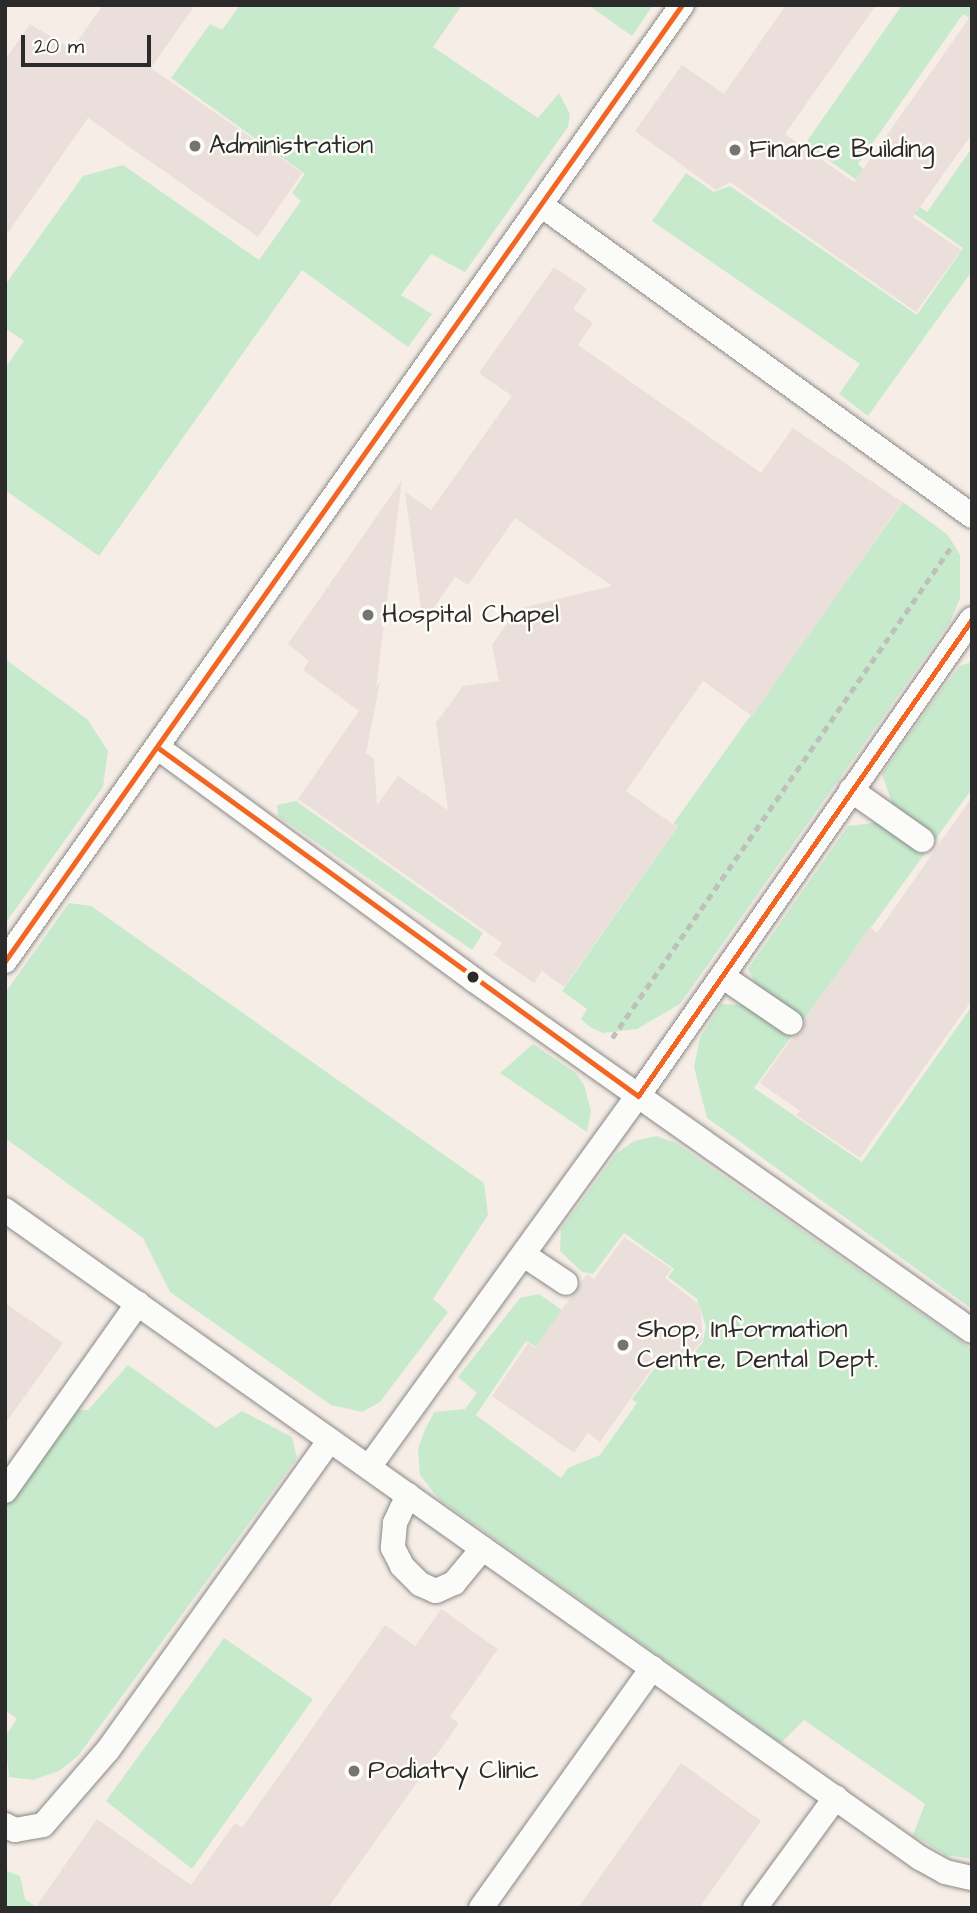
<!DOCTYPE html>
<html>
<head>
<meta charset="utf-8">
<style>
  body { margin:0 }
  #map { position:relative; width:977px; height:1913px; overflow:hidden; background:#fcfbf8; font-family:"Architects Daughter",sans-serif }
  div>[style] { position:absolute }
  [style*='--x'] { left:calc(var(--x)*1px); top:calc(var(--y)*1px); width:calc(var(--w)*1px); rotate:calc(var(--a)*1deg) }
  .built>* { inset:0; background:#f7ede7 }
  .green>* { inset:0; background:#c7eacc }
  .building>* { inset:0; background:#eadfdb }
  .path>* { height:4.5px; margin-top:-2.25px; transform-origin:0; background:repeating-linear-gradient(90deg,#c0bfbc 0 7px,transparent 0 12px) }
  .roads { filter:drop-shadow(0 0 2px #898987) drop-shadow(0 0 2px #898987) }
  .lane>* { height:24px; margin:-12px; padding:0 12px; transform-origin:12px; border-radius:12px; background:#fbfbf9 }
  .bus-1>* { height:5px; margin:-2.5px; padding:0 2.5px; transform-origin:2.5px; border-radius:2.5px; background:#f26522 }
  .dots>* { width:19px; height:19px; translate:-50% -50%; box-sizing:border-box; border:4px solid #fdfcf7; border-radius:50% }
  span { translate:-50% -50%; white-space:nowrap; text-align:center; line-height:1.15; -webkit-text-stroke:5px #fdfcf7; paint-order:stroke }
  .poi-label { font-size:26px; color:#2b2b2b }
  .left { translate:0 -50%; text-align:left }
  .frame { position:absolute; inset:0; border:7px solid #2b2b2b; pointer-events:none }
  .scale { position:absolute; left:21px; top:35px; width:130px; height:32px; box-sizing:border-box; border:4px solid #2b2b2b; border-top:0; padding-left:9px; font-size:21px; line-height:24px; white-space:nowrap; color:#2b2b2b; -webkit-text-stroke:5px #fdfcf7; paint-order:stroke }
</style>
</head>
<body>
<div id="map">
  <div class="built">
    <i style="clip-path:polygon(5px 5px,972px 5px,972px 1908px,5px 1908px)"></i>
  </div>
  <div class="green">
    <i style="clip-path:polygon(240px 5px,462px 5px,433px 47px,538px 118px,559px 93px,570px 114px,568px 127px,465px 272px,431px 254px,401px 295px,432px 314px,408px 347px,302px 270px,99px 556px,5px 490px,5px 368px,24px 341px,5px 328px,5px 285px,83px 176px,123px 165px,259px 260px,301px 201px,292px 193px,305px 174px,171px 78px,210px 24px,222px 30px)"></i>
    <i style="clip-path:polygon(588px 5px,653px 5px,632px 36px)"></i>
    <i style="clip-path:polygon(902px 5px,972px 5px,972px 20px,963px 14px,858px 164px,876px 179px,870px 189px,805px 144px)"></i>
    <i style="clip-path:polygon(972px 148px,972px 271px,868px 416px,839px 394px,860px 364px,652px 221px,686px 173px,714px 192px,730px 186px,917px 315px,963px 248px,899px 203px,904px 196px,927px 212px)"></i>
    <i style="clip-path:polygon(903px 502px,948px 535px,960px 555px,960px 599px,950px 622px,680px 1004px,637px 1029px,603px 1033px,590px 1027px,581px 1019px,587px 1009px,562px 991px,678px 826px,673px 824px)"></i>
    <i style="clip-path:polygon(5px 659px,87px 719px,108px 751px,103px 787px,5px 924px)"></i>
    <i style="clip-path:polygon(972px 662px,972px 789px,754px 1088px,862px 1162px,972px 1006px,972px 1309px,707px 1118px,694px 1067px,700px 1038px,721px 1004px,747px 1005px,758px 988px,748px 969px,848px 826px,881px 822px,892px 803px,882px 774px,939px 693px,960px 666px)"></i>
    <i style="clip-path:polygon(296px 801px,483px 933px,472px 950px,278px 816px,277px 805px)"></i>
    <i style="clip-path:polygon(69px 903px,91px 906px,484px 1183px,488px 1215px,433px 1299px,448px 1312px,380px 1402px,362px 1412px,331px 1405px,170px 1292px,143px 1238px,5px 1138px,5px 993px)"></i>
    <i style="clip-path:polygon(533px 1044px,576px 1073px,584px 1085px,591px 1111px,587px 1132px,500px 1073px)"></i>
    <i style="clip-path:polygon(656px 1136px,676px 1143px,972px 1349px,972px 1859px,946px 1855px,913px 1835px,925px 1804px,804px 1720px,781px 1743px,439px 1499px,420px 1475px,418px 1449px,424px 1432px,434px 1412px,465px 1409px,477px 1393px,458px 1377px,520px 1298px,539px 1294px,566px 1313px,541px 1350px,526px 1341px,476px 1415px,561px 1478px,568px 1468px,600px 1455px,637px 1403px,632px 1399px,655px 1368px,671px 1368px,688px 1360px,703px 1342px,706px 1326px,697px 1299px,668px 1277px,674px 1269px,624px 1233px,593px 1274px,582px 1272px,560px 1251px,561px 1229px,616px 1154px,634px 1141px)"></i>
    <i style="clip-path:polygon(128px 1365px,216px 1428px,242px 1411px,292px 1437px,297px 1458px,78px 1756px,59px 1771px,33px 1780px,9px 1777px,5px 1736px,17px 1719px,5px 1710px,5px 1507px,75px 1410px,88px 1410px)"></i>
    <i style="clip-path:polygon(224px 1638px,313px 1699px,192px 1869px,106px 1801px)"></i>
    <i style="clip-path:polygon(5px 1870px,20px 1876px,25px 1899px,38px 1908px,5px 1908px)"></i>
  </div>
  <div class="building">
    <i style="clip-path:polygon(103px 5px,195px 5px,151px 68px,302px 173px,258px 237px,88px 118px,5px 237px,5px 60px,30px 24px,72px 49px)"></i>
    <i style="clip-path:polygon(786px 5px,876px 5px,785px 134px,854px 182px,972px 14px,972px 134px,913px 217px,961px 250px,916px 312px,730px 182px,716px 190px,635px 131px,682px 65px,724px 94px)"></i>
    <i style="clip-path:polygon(554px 267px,587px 289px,573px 309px,593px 323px,578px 345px,761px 473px,793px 428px,902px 502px,752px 716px,703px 681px,626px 791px,677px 827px,564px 987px,542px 971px,534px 983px,494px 955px,502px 943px,298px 799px,359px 711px,303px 670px,309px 661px,288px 644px,402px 480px,376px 688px,380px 682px,366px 753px,374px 759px,377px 805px,398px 776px,448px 810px,436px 723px,463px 686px,499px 681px,492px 645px,517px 609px,612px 586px,515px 518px,468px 585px,455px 577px,423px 623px,405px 492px,431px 510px,512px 396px,479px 373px)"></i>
    <i style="clip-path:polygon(972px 797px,972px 1000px,860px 1158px,796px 1115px,800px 1111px,760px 1083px,792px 1038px,803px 1032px,805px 1019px,870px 927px,877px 933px)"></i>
    <i style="clip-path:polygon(624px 1237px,672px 1269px,665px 1278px,700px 1305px,703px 1340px,683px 1362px,653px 1367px,600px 1442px,588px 1433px,574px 1453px,492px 1396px,528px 1343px,535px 1348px,587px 1274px,594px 1279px)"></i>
    <i style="clip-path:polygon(5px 1303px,63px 1343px,5px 1424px)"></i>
    <i style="clip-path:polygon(441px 1609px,498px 1649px,450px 1717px,459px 1723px,328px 1908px,35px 1908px,97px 1819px,191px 1885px,235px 1823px,242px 1828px,385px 1625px,415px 1646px)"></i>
    <i style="clip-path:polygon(681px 1763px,761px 1821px,699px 1908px,578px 1908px)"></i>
  </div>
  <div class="path">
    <i style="--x:612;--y:1038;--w:600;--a:-55.38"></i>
  </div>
  <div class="roads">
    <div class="lane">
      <i style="--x:541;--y:205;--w:531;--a:35.81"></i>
      <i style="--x:157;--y:747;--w:393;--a:36.3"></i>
      <i style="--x:474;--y:980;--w:609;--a:35.18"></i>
      <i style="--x:851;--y:790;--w:87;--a:35.2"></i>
      <i style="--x:5;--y:961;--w:1171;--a:-54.7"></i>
      <i style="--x:722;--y:976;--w:83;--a:34.3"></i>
      <i style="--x:5;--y:1210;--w:1121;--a:35.31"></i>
      <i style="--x:920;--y:1858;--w:29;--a:29"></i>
      <i style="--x:945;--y:1872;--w:28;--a:13"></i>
      <i style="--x:524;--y:1255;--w:50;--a:33.7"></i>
      <i style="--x:369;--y:1467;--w:458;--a:-54.1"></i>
      <i style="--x:638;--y:1096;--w:582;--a:-55"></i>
      <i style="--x:5;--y:1491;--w:230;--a:-54.7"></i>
      <i style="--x:408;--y:1495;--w:31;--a:115"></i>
      <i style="--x:395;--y:1523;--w:25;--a:95"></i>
      <i style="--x:393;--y:1548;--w:20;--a:63"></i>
      <i style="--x:402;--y:1566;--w:25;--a:45"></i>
      <i style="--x:420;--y:1584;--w:17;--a:24"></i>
      <i style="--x:436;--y:1591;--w:20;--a:-24"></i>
      <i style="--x:454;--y:1583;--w:45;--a:-50.4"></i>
      <i style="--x:5;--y:1825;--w:11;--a:27"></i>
      <i style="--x:15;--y:1830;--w:28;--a:-10"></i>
      <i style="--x:43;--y:1825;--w:99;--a:-49.1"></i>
      <i style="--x:108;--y:1750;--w:381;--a:-54.4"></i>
      <i style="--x:481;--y:1908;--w:295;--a:-54.5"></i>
      <i style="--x:755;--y:1908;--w:137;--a:-53.9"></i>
    </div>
  </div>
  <div class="bus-1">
    <i style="--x:157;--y:747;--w:594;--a:35.96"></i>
    <i style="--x:638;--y:1096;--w:582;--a:-55"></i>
    <i style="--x:5;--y:961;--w:1171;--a:-54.7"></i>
  </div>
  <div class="dots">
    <i style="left:195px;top:146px;background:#747473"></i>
    <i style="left:735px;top:150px;background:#747473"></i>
    <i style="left:368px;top:615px;background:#747473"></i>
    <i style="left:473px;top:977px;background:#2b2b2b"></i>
    <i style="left:623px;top:1345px;background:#747473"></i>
    <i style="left:354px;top:1771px;background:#747473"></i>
  </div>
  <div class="poi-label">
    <span class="left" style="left:209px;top:146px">Administration</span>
    <span class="left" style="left:749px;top:150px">Finance Building</span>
    <span class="left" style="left:382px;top:615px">Hospital Chapel</span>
    <span class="left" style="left:637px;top:1345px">Shop, Information<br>Centre, Dental Dept.</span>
    <span class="left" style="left:368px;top:1771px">Podiatry Clinic</span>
  </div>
  <div class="frame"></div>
  <div class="scale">20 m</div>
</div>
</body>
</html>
